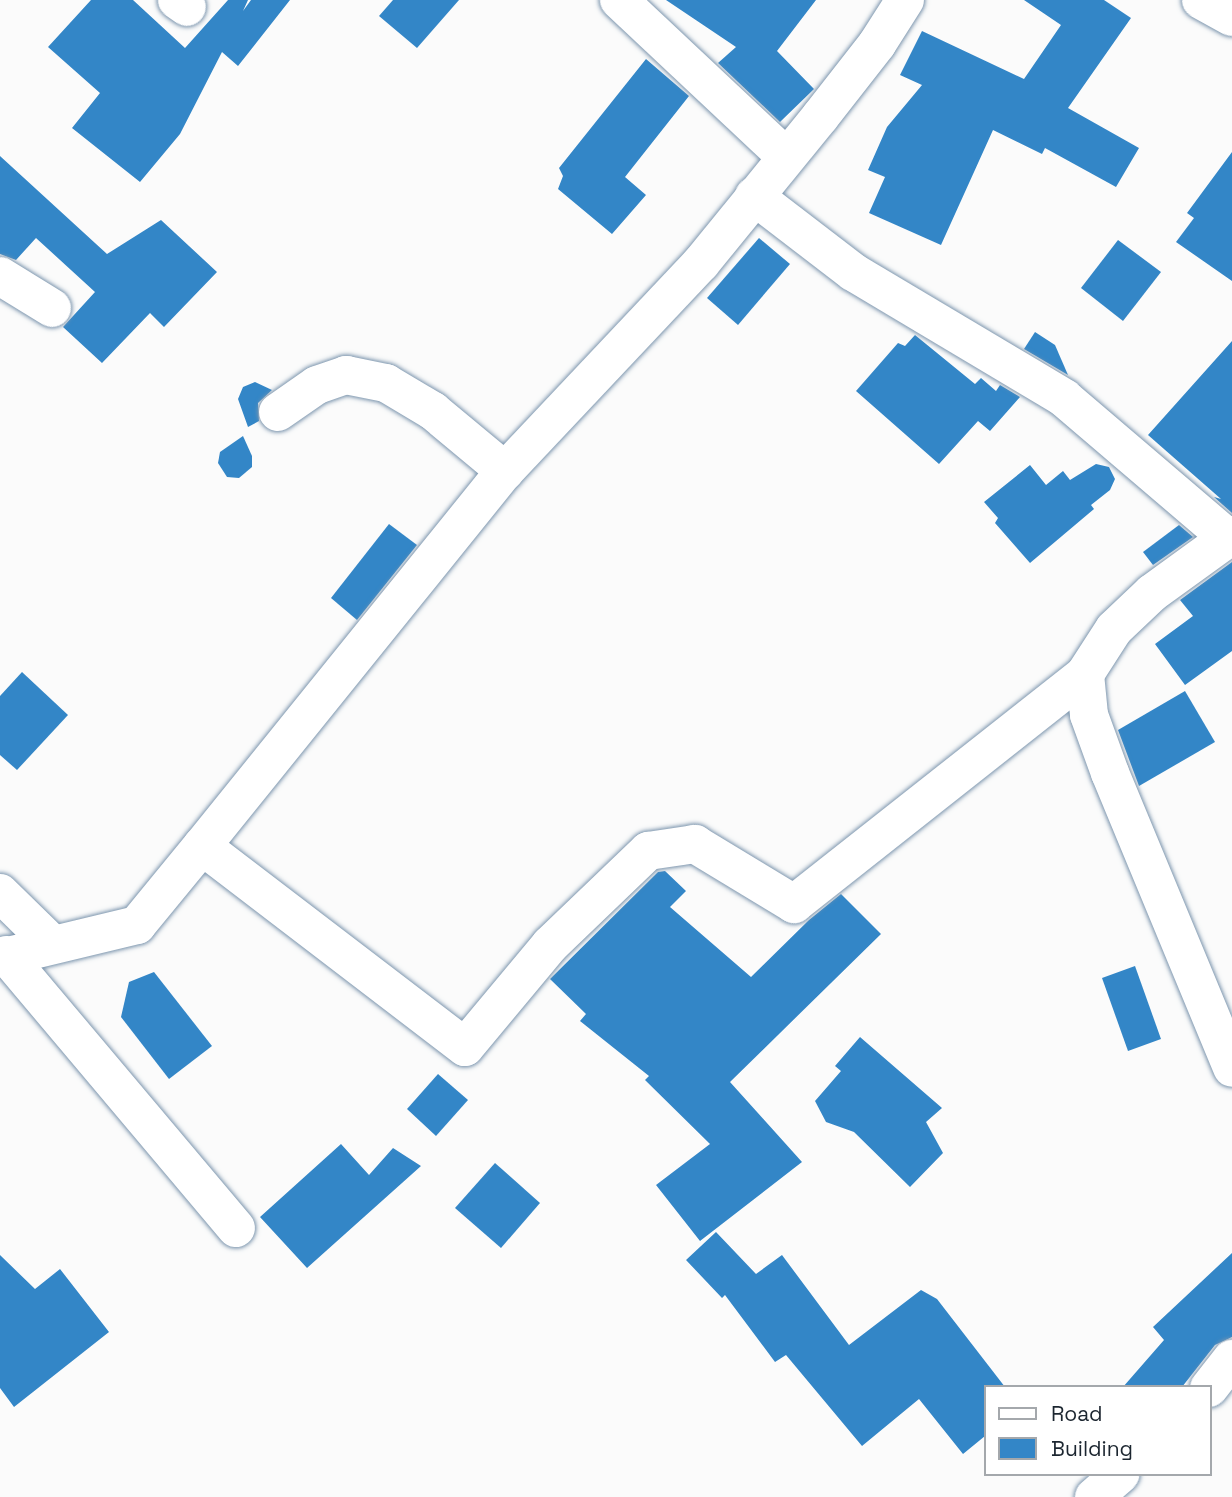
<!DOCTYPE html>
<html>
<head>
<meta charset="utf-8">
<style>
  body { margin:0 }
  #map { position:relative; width:1232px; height:1497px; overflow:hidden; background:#fbfbfb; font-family:"Space Grotesk",sans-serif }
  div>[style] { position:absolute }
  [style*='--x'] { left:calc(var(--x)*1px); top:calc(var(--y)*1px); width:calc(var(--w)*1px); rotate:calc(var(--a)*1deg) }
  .building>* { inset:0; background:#3386c7 }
  .roads { filter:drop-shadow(0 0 2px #7d96ae) drop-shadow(0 0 2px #7d96ae) }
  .minor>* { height:38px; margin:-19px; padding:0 19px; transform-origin:19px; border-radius:19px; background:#fff }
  span { translate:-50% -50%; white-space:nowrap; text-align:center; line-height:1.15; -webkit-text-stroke:6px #fff; paint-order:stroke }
  .legend { position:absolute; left:984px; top:1385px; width:228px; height:91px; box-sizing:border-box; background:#fff; border:2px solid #a4a8ac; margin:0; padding:9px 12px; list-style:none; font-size:21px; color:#1c2630 }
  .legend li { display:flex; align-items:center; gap:14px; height:35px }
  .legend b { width:35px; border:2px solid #a4a8ac }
</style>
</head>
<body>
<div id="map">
  <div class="building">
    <i style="clip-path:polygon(91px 0,133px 0,185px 48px,228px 0,248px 0,243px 11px,251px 0,290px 0,238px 66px,222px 52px,180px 134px,140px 182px,72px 128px,100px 93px,48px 47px)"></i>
    <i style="clip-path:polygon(393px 0,459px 0,417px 48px,379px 16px)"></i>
    <i style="clip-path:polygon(666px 0,816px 0,777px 51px,814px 89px,780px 122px,718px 63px,736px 47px)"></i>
    <i style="clip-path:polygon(1024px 0,1104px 0,1131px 18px,1068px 108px,1139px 148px,1116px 187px,1045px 148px,1042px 154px,993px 130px,941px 245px,869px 213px,885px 177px,868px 170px,887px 127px,922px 85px,900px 75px,922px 31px,1024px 79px,1061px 25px)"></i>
    <i style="clip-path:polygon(646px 59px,689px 96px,625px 177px,646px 195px,612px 234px,558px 189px,563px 176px,559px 168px)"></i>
    <i style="clip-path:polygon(1232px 152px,1232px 281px,1176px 242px,1194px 218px,1187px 213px)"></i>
    <i style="clip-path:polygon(0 156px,107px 254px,161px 220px,217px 272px,164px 327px,150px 313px,102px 363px,63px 327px,95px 292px,36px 238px,16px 260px,0 254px)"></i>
    <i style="clip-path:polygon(759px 238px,790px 264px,738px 325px,707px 298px)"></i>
    <i style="clip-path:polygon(1118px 240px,1161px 272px,1123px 321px,1081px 288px)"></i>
    <i style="clip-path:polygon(1035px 332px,1055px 345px,1068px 375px,1024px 349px)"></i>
    <i style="clip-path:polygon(915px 335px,975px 384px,981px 378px,996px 391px,1000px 385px,1020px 397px,990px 431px,978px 421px,939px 464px,856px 391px,898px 343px,905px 346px)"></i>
    <i style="clip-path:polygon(1232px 341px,1232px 513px,1214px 497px,1221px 499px,1148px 435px)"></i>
    <i style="clip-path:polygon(255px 382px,272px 390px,258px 403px,259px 421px,248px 427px,238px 399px,243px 387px)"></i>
    <i style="clip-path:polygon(243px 436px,252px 456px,252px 467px,239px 478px,227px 477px,218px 463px,220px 452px)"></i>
    <i style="clip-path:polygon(1096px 464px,1109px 467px,1115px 479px,1110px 490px,1091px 505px,1094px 509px,1030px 563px,995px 523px,998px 518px,984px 502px,1030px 465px,1046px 485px,1063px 471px,1070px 480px)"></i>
    <i style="clip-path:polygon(389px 524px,417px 545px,357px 620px,331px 598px)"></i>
    <i style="clip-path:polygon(1179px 525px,1193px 537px,1153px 565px,1143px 552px)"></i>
    <i style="clip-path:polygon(1232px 562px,1232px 651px,1185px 685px,1155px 644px,1193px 616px,1180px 600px)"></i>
    <i style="clip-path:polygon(22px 672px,68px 715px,17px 770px,0 755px,0 696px)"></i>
    <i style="clip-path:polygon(1185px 691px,1215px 742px,1139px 786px,1118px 730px)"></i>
    <i style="clip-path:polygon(665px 871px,686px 891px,670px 907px,751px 977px,809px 920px,841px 894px,881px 934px,730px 1082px,802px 1162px,700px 1241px,656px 1185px,710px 1144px,645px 1080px,649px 1076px,580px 1021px,586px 1014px,550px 979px,658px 872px)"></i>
    <i style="clip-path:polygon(1135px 966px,1161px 1039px,1128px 1051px,1102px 978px)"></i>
    <i style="clip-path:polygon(154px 972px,212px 1046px,169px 1079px,121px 1017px,129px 982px)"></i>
    <i style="clip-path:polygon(860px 1037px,942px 1108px,926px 1122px,943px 1153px,910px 1187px,854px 1132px,826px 1122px,815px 1101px,841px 1071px,835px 1066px)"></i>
    <i style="clip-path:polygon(438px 1074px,468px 1100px,436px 1136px,407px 1109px)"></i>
    <i style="clip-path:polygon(341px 1144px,369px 1175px,393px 1148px,421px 1166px,307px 1268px,260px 1217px)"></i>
    <i style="clip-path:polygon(495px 1163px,540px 1203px,501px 1248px,455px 1208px)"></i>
    <i style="clip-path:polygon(716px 1232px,756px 1274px,782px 1255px,849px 1345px,921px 1290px,937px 1299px,1005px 1387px,985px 1387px,985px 1436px,963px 1454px,919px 1399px,862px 1446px,786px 1355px,775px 1362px,725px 1295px,722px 1298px,686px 1260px)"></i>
    <i style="clip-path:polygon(1232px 1253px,1232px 1337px,1215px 1345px,1182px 1387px,1123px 1387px,1164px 1340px,1153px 1327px)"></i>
    <i style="clip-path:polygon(0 1255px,35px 1289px,60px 1269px,109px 1332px,14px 1407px,0 1388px)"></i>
  </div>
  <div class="roads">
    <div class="minor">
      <i style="--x:177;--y:0;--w:12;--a:35"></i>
      <i style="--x:619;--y:0;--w:229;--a:43.2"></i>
      <i style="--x:1201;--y:0;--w:35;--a:29"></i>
      <i style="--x:754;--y:196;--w:125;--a:37.5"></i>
      <i style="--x:853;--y:272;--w:246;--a:30.8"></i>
      <i style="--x:1064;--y:398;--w:216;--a:40.5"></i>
      <i style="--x:0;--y:276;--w:61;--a:31.6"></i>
      <i style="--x:278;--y:412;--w:47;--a:-34.7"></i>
      <i style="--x:317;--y:385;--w:31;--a:-19"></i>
      <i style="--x:346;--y:375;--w:41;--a:11.3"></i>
      <i style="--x:386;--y:383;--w:55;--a:30.8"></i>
      <i style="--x:433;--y:411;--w:94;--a:39.8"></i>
      <i style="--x:1232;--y:535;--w:99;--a:144.1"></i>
      <i style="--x:1152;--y:593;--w:52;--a:136.5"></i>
      <i style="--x:1114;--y:629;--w:54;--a:122.8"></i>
      <i style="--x:1085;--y:674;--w:41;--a:84.4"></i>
      <i style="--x:1089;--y:715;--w:62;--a:70.1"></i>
      <i style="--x:1110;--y:773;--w:319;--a:67.5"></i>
      <i style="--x:202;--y:846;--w:482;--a:-51.1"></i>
      <i style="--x:505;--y:471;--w:286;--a:-46.7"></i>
      <i style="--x:701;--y:263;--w:188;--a:-50.8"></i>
      <i style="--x:820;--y:117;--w:93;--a:-52"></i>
      <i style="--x:877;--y:44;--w:52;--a:-57.5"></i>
      <i style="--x:0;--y:893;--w:73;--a:44.4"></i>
      <i style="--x:6;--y:955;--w:357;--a:49.9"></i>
      <i style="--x:0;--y:958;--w:141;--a:-13.5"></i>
      <i style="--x:137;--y:925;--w:102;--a:-50.6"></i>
      <i style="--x:202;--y:846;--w:331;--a:37.4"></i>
      <i style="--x:465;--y:1047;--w:133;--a:-50.2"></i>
      <i style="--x:550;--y:945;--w:136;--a:-43.8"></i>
      <i style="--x:648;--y:851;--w:48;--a:-8.5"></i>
      <i style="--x:695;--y:844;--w:116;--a:31.2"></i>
      <i style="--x:794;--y:904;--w:371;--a:-38.3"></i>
      <i style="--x:1209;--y:1388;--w:37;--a:-52"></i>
      <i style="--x:1094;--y:1497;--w:35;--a:-41"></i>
    </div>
  </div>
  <ul class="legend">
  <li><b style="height:9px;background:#fff"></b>Road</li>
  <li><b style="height:19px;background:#3386c7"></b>Building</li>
  </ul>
</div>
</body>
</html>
